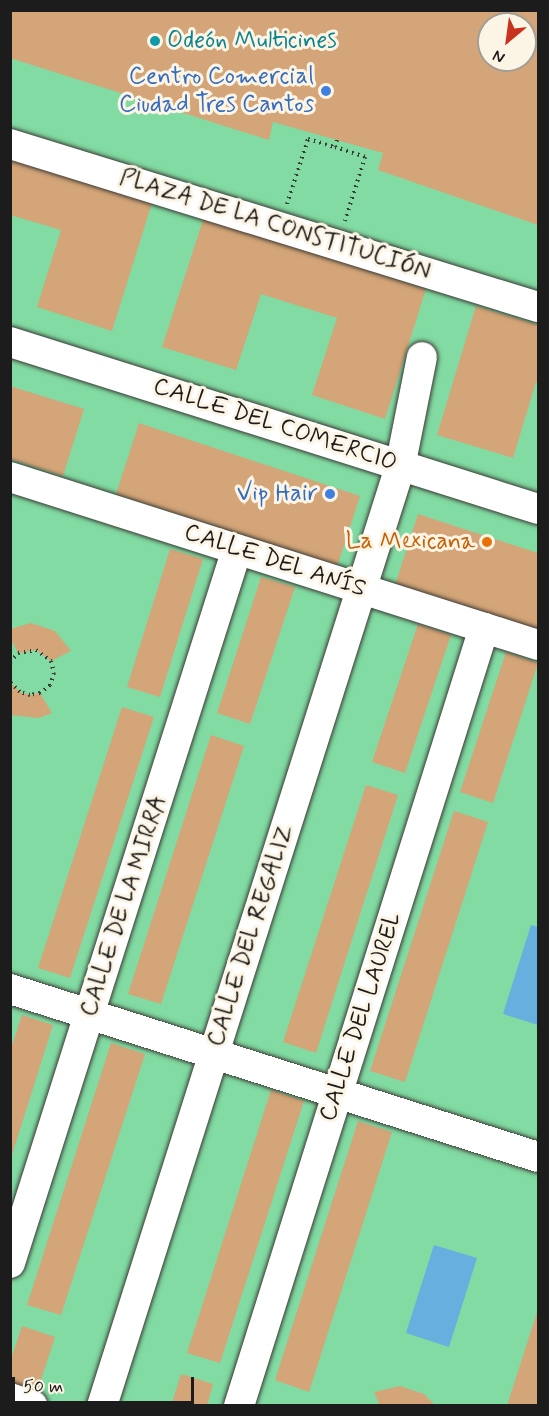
<!DOCTYPE html>
<html>
<head>
<meta charset="utf-8">
<style>
  body { margin:0 }
  #map { position:relative; width:549px; height:1416px; overflow:hidden; background:#efe2c2; font-family:Mynerve,sans-serif }
  div>[style] { position:absolute }
  [style*='--x'] { left:calc(var(--x)*1px); top:calc(var(--y)*1px); width:calc(var(--w)*1px); rotate:calc(var(--a)*1deg) }
  .green>* { inset:0; background:#81dba2 }
  .water>* { inset:0; background:#66afde }
  .building>* { inset:0; background:#d4a578 }
  .path>* { height:4px; margin-top:-2px; transform-origin:0; background:repeating-linear-gradient(90deg,#3c3a35 0 1.5px,transparent 0 6px) }
  .roads { filter:drop-shadow(0 0 2px #3c3a35) drop-shadow(0 0 2px #3c3a35) }
  .minor>* { height:30px; margin:-15px; padding:0 15px; transform-origin:15px; border-radius:15px; background:#fff }
  .dots>* { width:16px; height:16px; translate:-50% -50%; box-sizing:border-box; border:3px solid #fcf5e5; border-radius:50% }
  span { translate:-50% -50%; white-space:nowrap; text-align:center; line-height:1.15; -webkit-text-stroke:6px #fcf5e5; paint-order:stroke }
  .culture-label { font-size:24px; color:#0d838f }
  .left { translate:0 -50%; text-align:left }
  .shop-label { font-size:24px; color:#366cbe }
  .right { translate:-100% -50%; text-align:right }
  .street-label { font-size:24px; color:#1c1c1c }
  .food-label { font-size:24px; color:#c56008 }
  .frame { position:absolute; inset:0; border:12px solid #1c1c1c; pointer-events:none }
  .north { position:absolute; left:477px; top:12px; width:60px; height:60px; box-sizing:border-box; background:#fcf5e5; border:2px solid #a29e95; border-radius:50%; rotate:209deg; font-size:16px; font-weight:700; line-height:24px; text-align:center; color:#1c1c1c }
  .north::after { content:''; display:block; margin:auto; width:21px; height:27px; background:#c8321e; clip-path:polygon(50% 0,100% 100%,50% 72%,0 100%) }
  .scale { position:absolute; left:12px; top:1377px; width:182px; height:27px; box-sizing:border-box; border:3px solid #1c1c1c; border-top:0; padding-left:8px; font-size:18px; line-height:21px; white-space:nowrap; color:#1c1c1c; -webkit-text-stroke:4px #fcf5e5; paint-order:stroke }
</style>
</head>
<body>
<div id="map">
  <div class="green">
    <i style="clip-path:polygon(evenodd,10px 11px,538px 11px,538px 1405px,11px 1405px,10px 11px,489px 24px,525px 24px,525px 60px,489px 60px,489px 24px)"></i>
  </div>
  <div class="water">
    <i style="clip-path:polygon(531px 925px,538px 927px,538px 1025px,503px 1014px)"></i>
    <i style="clip-path:polygon(434px 1245px,477px 1258px,449px 1347px,406px 1333px)"></i>
  </div>
  <div class="building">
    <i style="clip-path:polygon(evenodd,10px 10px,538px 10px,538px 225px,378px 170px,383px 153px,273px 122px,269px 140px,10px 58px,10px 10px,489px 24px,525px 24px,525px 60px,489px 60px,489px 24px)"></i>
    <i style="clip-path:polygon(10px 158px,152px 203px,112px 331px,37px 307px,61px 230px,10px 215px)"></i>
    <i style="clip-path:polygon(204px 217px,426px 289px,385px 419px,312px 395px,337px 318px,261px 294px,236px 370px,162px 347px)"></i>
    <i style="clip-path:polygon(476px 306px,538px 325px,538px 383px,536px 382px,513px 458px,437px 435px)"></i>
    <i style="clip-path:polygon(10px 386px,84px 409px,63px 476px,10px 459px)"></i>
    <i style="clip-path:polygon(139px 423px,360px 496px,337px 567px,116px 494px)"></i>
    <i style="clip-path:polygon(418px 514px,538px 553px,538px 631px,395px 585px)"></i>
    <i style="clip-path:polygon(170px 549px,203px 559px,160px 697px,127px 687px)"></i>
    <i style="clip-path:polygon(261px 577px,295px 587px,250px 724px,217px 713px)"></i>
    <i style="clip-path:polygon(31px 623px,55px 631px,71px 651px,51px 661px,36px 650px,18px 653px,10px 638px,10px 629px)"></i>
    <i style="clip-path:polygon(418px 624px,451px 635px,405px 773px,372px 762px)"></i>
    <i style="clip-path:polygon(506px 652px,538px 663px,493px 803px,460px 792px)"></i>
    <i style="clip-path:polygon(10px 682px,20px 692px,30px 695px,40px 693px,52px 713px,39px 718px,10px 715px)"></i>
    <i style="clip-path:polygon(122px 707px,154px 717px,70px 978px,38px 968px)"></i>
    <i style="clip-path:polygon(211px 735px,244px 746px,161px 1004px,128px 994px)"></i>
    <i style="clip-path:polygon(366px 785px,398px 795px,316px 1053px,283px 1042px)"></i>
    <i style="clip-path:polygon(454px 811px,488px 822px,405px 1082px,370px 1071px)"></i>
    <i style="clip-path:polygon(22px 1015px,53px 1025px,11px 1158px,10px 1051px)"></i>
    <i style="clip-path:polygon(111px 1043px,145px 1054px,61px 1315px,27px 1305px)"></i>
    <i style="clip-path:polygon(271px 1090px,304px 1101px,220px 1363px,187px 1353px)"></i>
    <i style="clip-path:polygon(358px 1121px,392px 1132px,309px 1392px,275px 1380px)"></i>
    <i style="clip-path:polygon(538px 1309px,538px 1406px,507px 1406px)"></i>
    <i style="clip-path:polygon(22px 1326px,55px 1337px,36px 1395px,10px 1386px,10px 1362px)"></i>
    <i style="clip-path:polygon(181px 1374px,213px 1384px,207px 1406px,171px 1406px)"></i>
    <i style="clip-path:polygon(400px 1386px,424px 1394px,436px 1406px,380px 1406px,374px 1392px)"></i>
  </div>
  <div class="path">
    <i style="--x:337;--y:140;--w:7;--a:106"></i>
    <i style="--x:335;--y:147;--w:32;--a:18"></i>
    <i style="--x:365;--y:157;--w:67;--a:107.4"></i>
    <i style="--x:287;--y:204;--w:68;--a:-72.1"></i>
    <i style="--x:308;--y:139;--w:28;--a:17"></i>
    <i style="--x:10;--y:662;--w:12;--a:-48"></i>
    <i style="--x:18;--y:653;--w:18;--a:-9"></i>
    <i style="--x:36;--y:650;--w:19;--a:36"></i>
    <i style="--x:51;--y:661;--w:12;--a:76"></i>
    <i style="--x:54;--y:673;--w:13;--a:108"></i>
    <i style="--x:50;--y:685;--w:13;--a:141"></i>
    <i style="--x:40;--y:693;--w:10;--a:169"></i>
    <i style="--x:30;--y:695;--w:10;--a:-163"></i>
    <i style="--x:20;--y:692;--w:14;--a:-135"></i>
  </div>
  <div class="roads">
    <div class="minor">
      <i style="--x:10;--y:144;--w:553;--a:17.16"></i>
      <i style="--x:10;--y:342;--w:554;--a:17.55"></i>
      <i style="--x:10;--y:477;--w:554;--a:17.65"></i>
      <i style="--x:10;--y:989;--w:554;--a:17.65"></i>
      <i style="--x:10;--y:1263;--w:749;--a:-72.36"></i>
      <i style="--x:10;--y:1398;--w:24;--a:19"></i>
      <i style="--x:102;--y:1406;--w:985;--a:-72.39"></i>
      <i style="--x:400;--y:467;--w:112;--a:-78.7"></i>
      <i style="--x:239;--y:1406;--w:816;--a:-72.52"></i>
    </div>
  </div>
  <div class="dots">
    <i style="left:155px;top:41px;background:#0f9aa8"></i>
    <i style="left:326px;top:91px;background:#3f7fe0"></i>
    <i style="left:330px;top:494px;background:#3f7fe0"></i>
    <i style="left:487px;top:542px;background:#e8710a"></i>
  </div>
  <div class="culture-label">
    <span class="left" style="left:167px;top:41px">Odeón Multicines</span>
  </div>
  <div class="shop-label">
    <span class="right" style="left:314px;top:91px">Centro Comercial<br>Ciudad Tres Cantos</span>
    <span class="right" style="left:318px;top:494px">Vip Hair</span>
  </div>
  <div class="street-label">
    <span style="left:275px;top:225px;rotate:17deg">PLAZA DE LA CONSTITUCIÓN</span>
    <span style="left:275px;top:425px;rotate:18deg">CALLE DEL COMERCIO</span>
    <span style="left:275px;top:561px;rotate:18deg">CALLE DEL ANÍS</span>
    <span style="left:124px;top:906px;rotate:-72deg">CALLE DE LA MIRRA</span>
    <span style="left:251px;top:936px;rotate:-72deg">CALLE DEL REGALIZ</span>
    <span style="left:361px;top:1017px;rotate:-72deg">CALLE DEL LAUREL</span>
  </div>
  <div class="food-label">
    <span class="right" style="left:475px;top:542px">La Mexicana</span>
  </div>
  <div class="frame"></div>
  <div class="north">N</div>
  <div class="scale">50 m</div>
</div>
</body>
</html>
